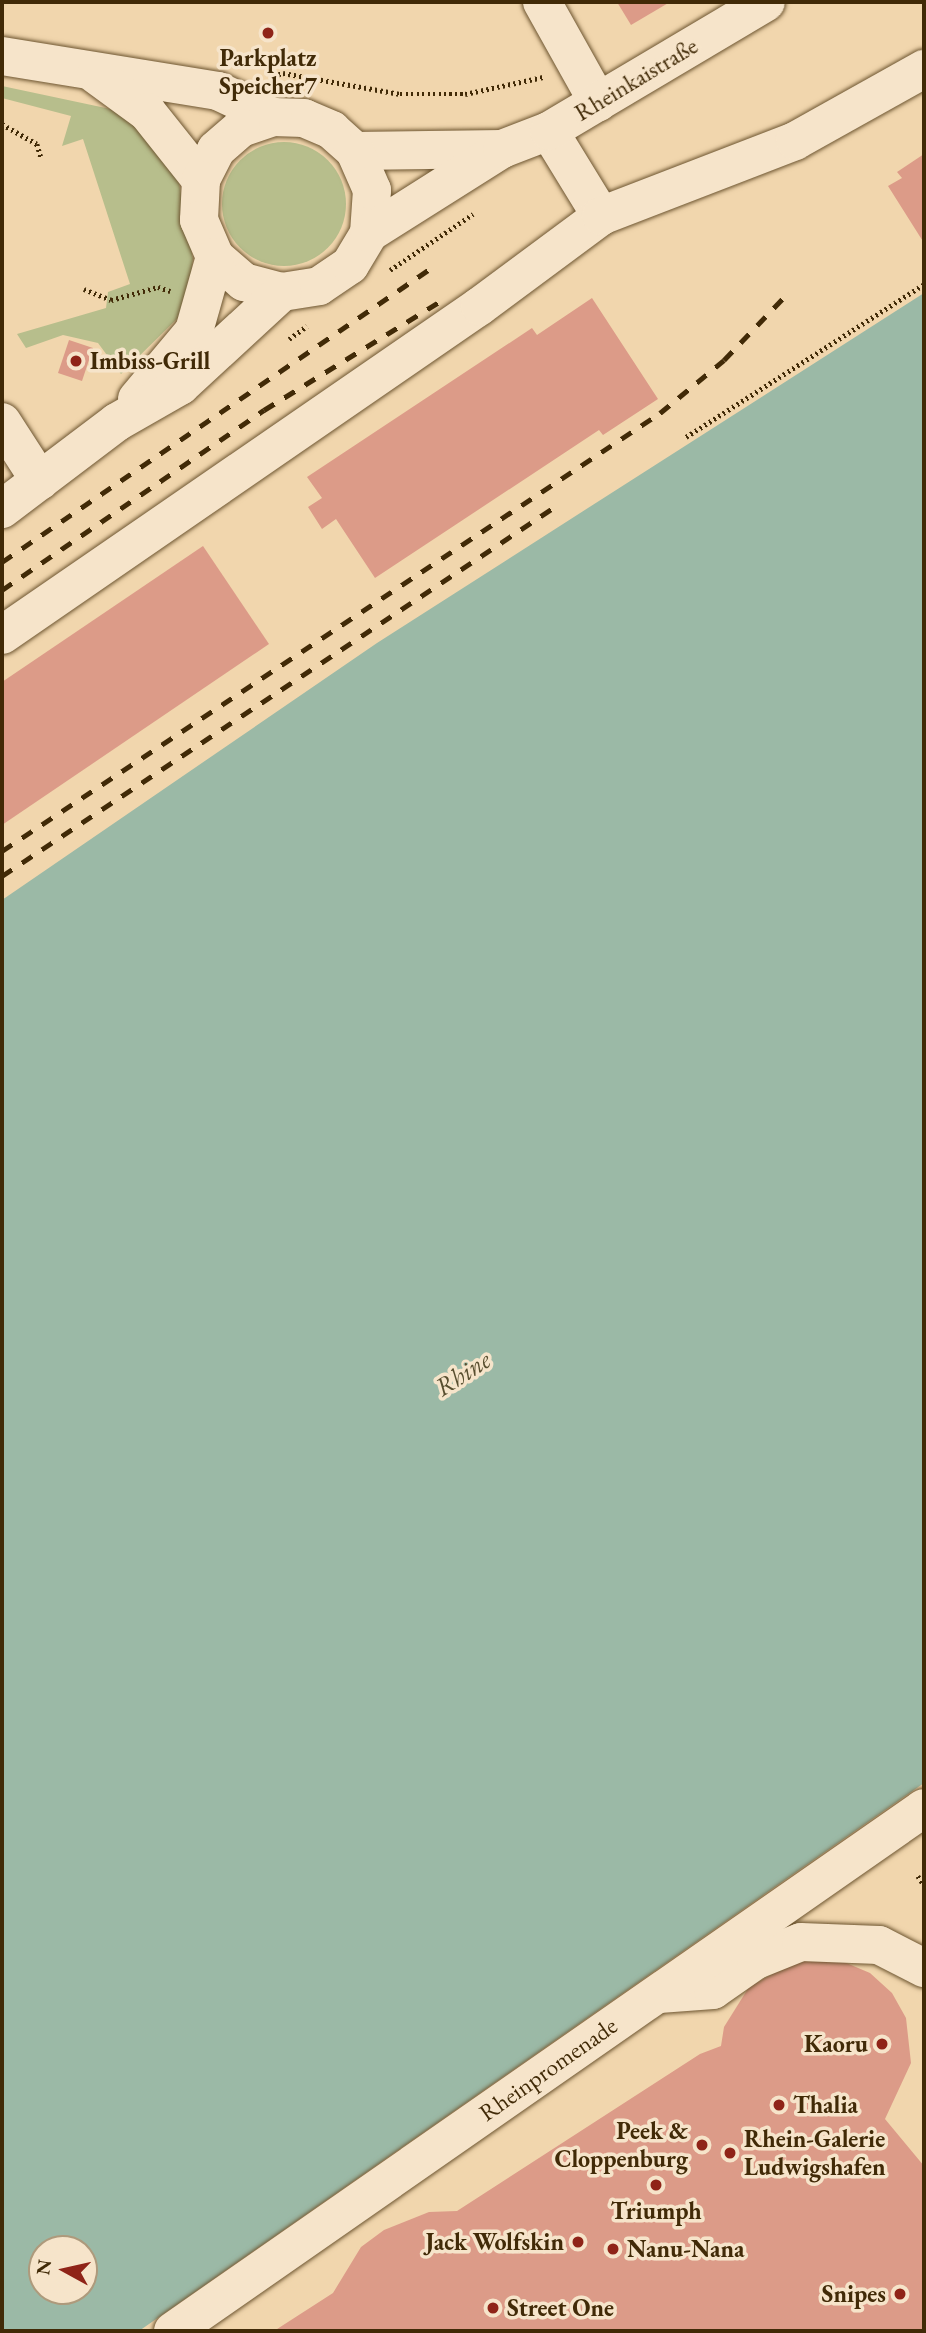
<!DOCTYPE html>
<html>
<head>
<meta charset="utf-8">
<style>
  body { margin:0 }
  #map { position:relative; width:926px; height:2333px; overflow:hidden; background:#f1d6ad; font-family:"EB Garamond",serif }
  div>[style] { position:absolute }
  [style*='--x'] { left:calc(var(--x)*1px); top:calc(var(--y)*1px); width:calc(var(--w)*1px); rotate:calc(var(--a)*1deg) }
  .green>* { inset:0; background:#b7be8c }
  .round { border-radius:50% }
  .water>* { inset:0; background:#9bb9a6 }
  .building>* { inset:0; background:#dc9b88 }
  .path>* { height:4.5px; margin-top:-2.25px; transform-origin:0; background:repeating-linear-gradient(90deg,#412a07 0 2px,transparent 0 5.5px) }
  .roads { filter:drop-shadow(0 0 2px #6d5530) drop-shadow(0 0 2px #6d5530) }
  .minor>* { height:38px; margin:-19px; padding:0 19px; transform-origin:19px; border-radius:19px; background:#f6e4ca }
  .rail>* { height:5px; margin-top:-2.5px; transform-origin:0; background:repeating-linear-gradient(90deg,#412a07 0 12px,transparent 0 24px) }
  .dots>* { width:19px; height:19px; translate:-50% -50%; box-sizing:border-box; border:4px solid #f6e4ca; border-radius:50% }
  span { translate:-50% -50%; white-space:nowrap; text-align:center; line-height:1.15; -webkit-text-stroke:7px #f6e4ca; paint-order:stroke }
  .poi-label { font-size:24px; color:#412a07; font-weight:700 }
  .left { translate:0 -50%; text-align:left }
  .right { translate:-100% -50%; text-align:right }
  .street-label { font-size:24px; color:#412a07 }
  .water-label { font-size:26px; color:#584e2f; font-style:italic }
  .frame { position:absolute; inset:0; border:4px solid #412a07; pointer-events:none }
  .north { position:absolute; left:28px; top:2235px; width:70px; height:70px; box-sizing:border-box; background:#f6e4ca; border:2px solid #ae9a7c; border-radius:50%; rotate:278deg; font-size:19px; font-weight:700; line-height:28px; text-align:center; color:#412a07 }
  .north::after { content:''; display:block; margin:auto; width:24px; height:32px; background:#8f2418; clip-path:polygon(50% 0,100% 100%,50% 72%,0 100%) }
</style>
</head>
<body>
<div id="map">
  <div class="green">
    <i style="clip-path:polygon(2px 86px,115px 110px,142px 125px,178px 178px,193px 259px,186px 310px,121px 374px,98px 343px,63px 335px,26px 348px,17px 334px,106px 308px,108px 292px,130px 284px,83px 139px,62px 146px,71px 116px,2px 98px)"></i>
    <i class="round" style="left:222px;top:142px;width:124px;height:124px"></i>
  </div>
  <div class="water">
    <i style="clip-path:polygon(evenodd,924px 293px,924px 1783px,139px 2331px,2px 2331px,2px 900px,377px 643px,924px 293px,42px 2249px,84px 2249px,84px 2291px,42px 2291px,42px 2249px)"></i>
  </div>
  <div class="building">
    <i style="clip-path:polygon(617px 2px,670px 2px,631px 25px)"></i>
    <i style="clip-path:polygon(924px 154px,924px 243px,888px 186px,902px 178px,897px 172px)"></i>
    <i style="clip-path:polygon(592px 298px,658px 399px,603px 435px,599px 430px,375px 578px,336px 519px,322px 529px,308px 507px,322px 498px,307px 477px,532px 328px,537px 335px)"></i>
    <i style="clip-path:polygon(69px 340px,93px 348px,82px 381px,58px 373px)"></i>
    <i style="clip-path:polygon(203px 546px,269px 644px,2px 825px,2px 682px)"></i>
    <i style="clip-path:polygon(800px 1959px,844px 1962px,870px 1973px,892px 1993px,906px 2018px,911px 2063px,885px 2119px,924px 2166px,924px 2331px,274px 2331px,333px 2293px,361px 2247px,384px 2230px,429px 2212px,457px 2211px,700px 2054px,721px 2046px,724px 2027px,749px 1987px)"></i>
  </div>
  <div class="path">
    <i style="--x:273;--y:76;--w:10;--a:-17"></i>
    <i style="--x:283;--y:73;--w:119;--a:10.2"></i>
    <i style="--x:400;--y:94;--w:65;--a:0"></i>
    <i style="--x:465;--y:94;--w:80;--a:-12.3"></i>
    <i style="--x:2;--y:124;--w:40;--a:29.7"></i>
    <i style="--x:37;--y:144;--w:14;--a:73"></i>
    <i style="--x:390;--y:270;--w:100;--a:-34"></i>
    <i style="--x:84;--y:289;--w:29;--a:22"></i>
    <i style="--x:111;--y:300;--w:49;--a:-15.5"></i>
    <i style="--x:158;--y:287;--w:13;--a:18"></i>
    <i style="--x:289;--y:339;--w:22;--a:-36"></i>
    <i style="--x:686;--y:437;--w:283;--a:-32.7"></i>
    <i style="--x:918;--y:1876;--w:11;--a:56"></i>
  </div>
  <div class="roads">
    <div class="minor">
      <i style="--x:542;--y:2;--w:115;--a:60.8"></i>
      <i style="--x:2;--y:56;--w:219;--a:9.2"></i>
      <i style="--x:218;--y:91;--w:61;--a:25.3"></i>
      <i style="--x:96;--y:75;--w:63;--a:36"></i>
      <i style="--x:147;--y:112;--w:87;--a:51.5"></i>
      <i style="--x:549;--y:131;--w:100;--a:58.5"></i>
      <i style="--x:355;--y:151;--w:147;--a:-0.8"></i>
      <i style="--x:369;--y:233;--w:43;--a:-86"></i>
      <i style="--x:372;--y:190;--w:43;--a:-113.6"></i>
      <i style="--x:355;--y:151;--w:31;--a:-138"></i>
      <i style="--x:332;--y:130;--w:30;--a:-157"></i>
      <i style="--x:304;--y:118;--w:31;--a:-178"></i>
      <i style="--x:273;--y:117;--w:34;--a:161"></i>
      <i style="--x:241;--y:128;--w:33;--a:139"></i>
      <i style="--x:216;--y:150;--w:34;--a:117"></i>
      <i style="--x:201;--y:180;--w:40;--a:92.9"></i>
      <i style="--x:199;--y:220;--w:40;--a:66.6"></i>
      <i style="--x:215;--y:257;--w:38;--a:41"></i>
      <i style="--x:244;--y:282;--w:39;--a:15"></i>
      <i style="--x:282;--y:292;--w:37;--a:-9"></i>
      <i style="--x:319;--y:286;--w:37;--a:-34"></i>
      <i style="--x:350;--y:265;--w:37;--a:-59"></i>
      <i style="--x:369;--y:233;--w:157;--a:-32.3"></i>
      <i style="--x:502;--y:149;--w:50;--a:-21"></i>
      <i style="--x:549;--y:131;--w:252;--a:-30.7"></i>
      <i style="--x:137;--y:399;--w:89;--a:-50"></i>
      <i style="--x:194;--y:331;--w:77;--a:-74.2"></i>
      <i style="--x:2;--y:422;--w:70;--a:57.2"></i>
      <i style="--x:2;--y:509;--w:144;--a:-37.1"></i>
      <i style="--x:117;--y:422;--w:73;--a:-29.7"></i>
      <i style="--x:180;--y:386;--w:139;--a:-42.7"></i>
      <i style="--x:2;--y:635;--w:580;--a:-34.54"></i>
      <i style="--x:480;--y:306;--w:151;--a:-36.6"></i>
      <i style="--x:601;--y:216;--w:208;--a:-21.1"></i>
      <i style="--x:795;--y:141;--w:148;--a:-29.2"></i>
      <i style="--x:659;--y:1994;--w:54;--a:-4.2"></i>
      <i style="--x:713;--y:1990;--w:52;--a:-34.9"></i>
      <i style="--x:756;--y:1960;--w:48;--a:-21.8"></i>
      <i style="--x:801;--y:1942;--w:78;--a:2.2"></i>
      <i style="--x:879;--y:1945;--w:51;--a:27.1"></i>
      <i style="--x:173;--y:2331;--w:915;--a:-34.85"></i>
    </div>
  </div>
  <div class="rail">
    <i style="--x:2;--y:562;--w:520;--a:-34.42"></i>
    <i style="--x:2;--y:590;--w:318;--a:-34.5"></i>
    <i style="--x:264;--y:410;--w:215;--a:-31.7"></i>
    <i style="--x:2;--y:851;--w:790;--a:-33.65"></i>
    <i style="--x:660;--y:413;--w:83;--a:-39.6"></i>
    <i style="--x:724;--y:360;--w:93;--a:-46.3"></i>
    <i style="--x:2;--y:876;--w:670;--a:-33.74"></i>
  </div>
  <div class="dots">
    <i style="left:268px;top:33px;background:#8f2418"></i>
    <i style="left:76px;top:361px;background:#8f2418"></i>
    <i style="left:882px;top:2044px;background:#8f2418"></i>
    <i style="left:779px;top:2105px;background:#8f2418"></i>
    <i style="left:702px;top:2145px;background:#8f2418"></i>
    <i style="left:730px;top:2153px;background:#8f2418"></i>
    <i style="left:656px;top:2185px;background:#8f2418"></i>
    <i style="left:578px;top:2242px;background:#8f2418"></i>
    <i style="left:613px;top:2249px;background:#8f2418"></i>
    <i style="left:900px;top:2294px;background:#8f2418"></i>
    <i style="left:493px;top:2308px;background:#8f2418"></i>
  </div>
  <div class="poi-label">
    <span style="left:268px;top:72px">Parkplatz<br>Speicher7</span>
    <span class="left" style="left:90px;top:361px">Imbiss-Grill</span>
    <span class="right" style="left:868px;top:2044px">Kaoru</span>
    <span class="left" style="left:793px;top:2105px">Thalia</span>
    <span class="right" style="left:688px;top:2145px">Peek &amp;<br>Cloppenburg</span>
    <span class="left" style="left:744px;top:2153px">Rhein-Galerie<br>Ludwigshafen</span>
    <span style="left:656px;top:2211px">Triumph</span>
    <span class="right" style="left:564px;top:2242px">Jack Wolfskin</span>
    <span class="left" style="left:627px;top:2249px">Nanu-Nana</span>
    <span class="right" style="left:886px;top:2294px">Snipes</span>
    <span class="left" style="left:507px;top:2308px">Street One</span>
  </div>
  <div class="street-label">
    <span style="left:636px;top:79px;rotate:-31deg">Rheinkaistraße</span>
    <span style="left:548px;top:2069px;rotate:-35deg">Rheinpromenade</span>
  </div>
  <div class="water-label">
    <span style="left:463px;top:1374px;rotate:-33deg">Rhine</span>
  </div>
  <div class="frame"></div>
  <div class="north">N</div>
</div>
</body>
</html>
